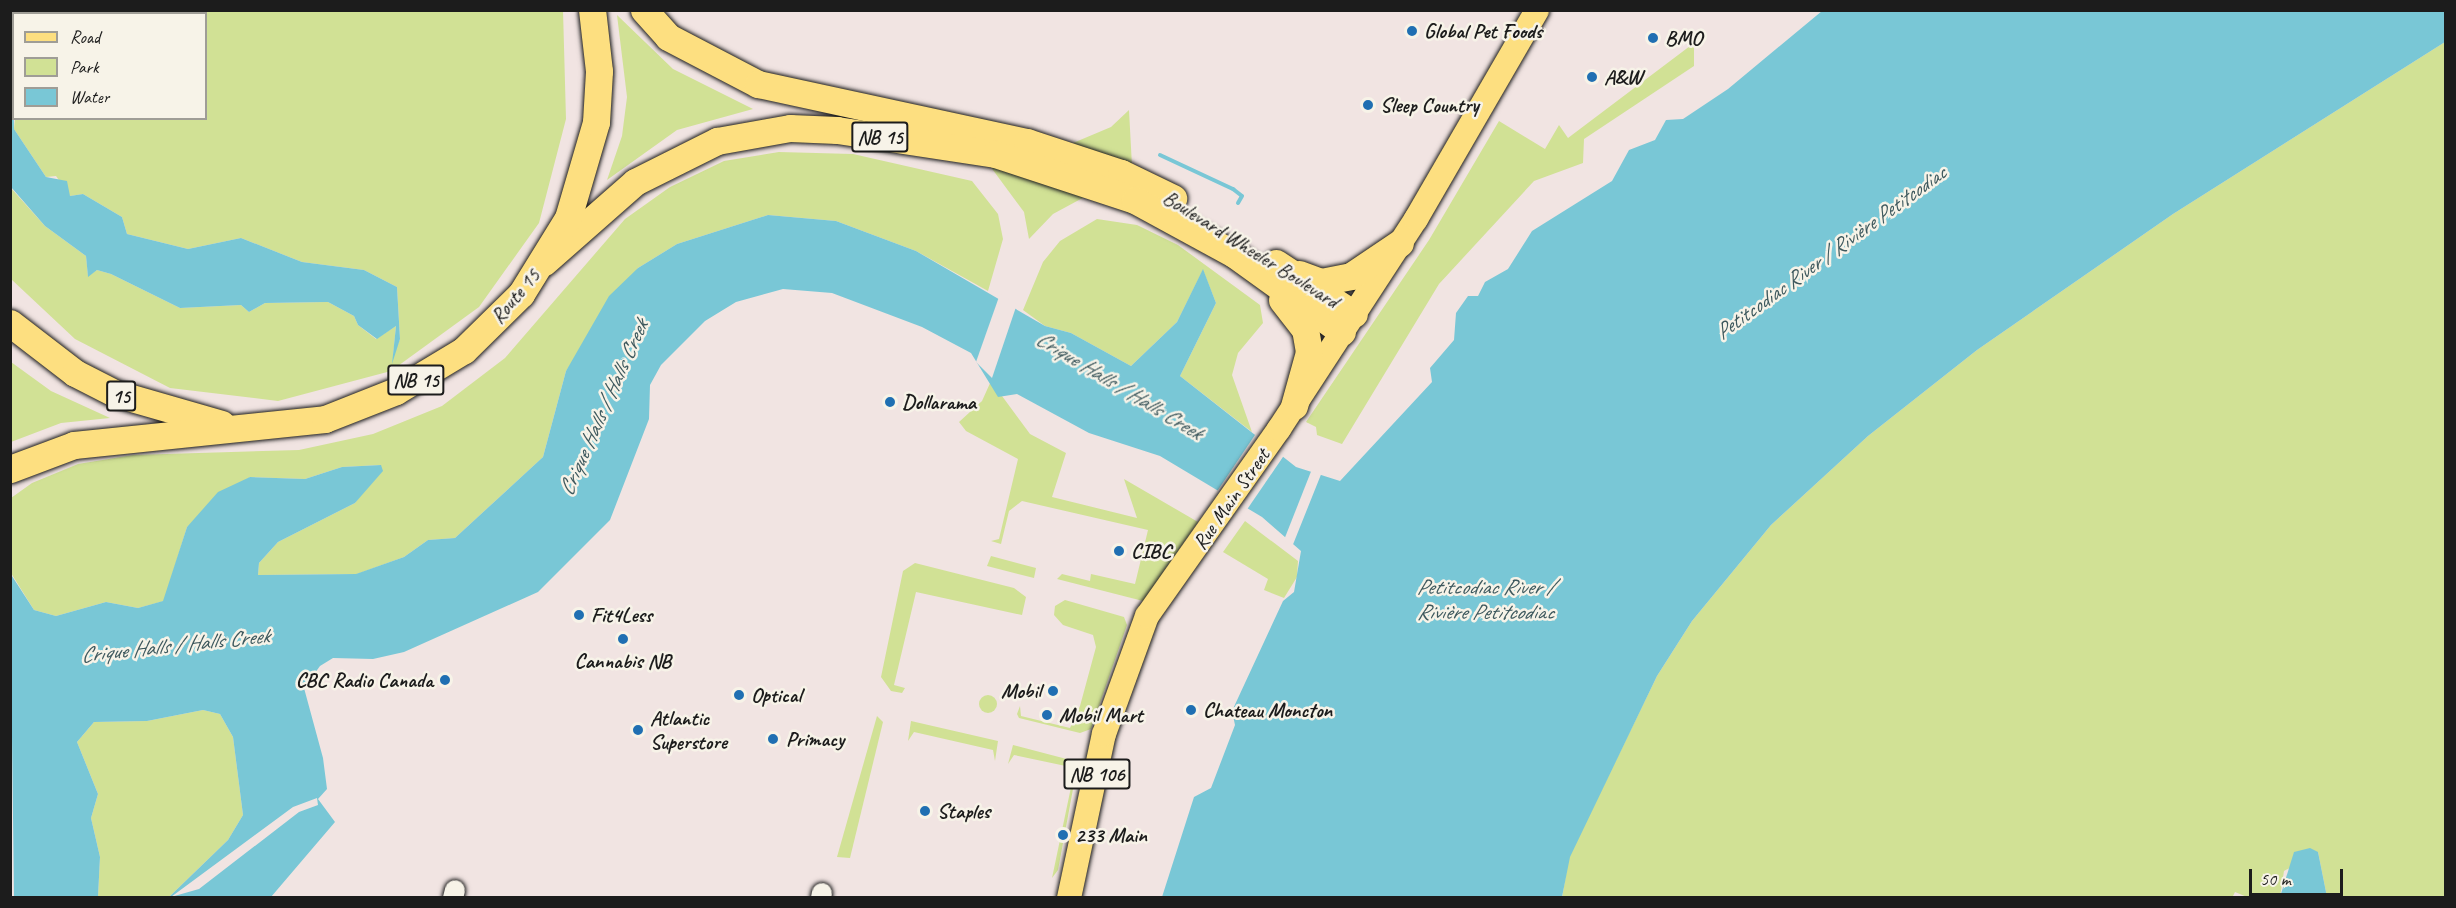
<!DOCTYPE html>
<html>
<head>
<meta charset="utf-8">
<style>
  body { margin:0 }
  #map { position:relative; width:2456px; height:908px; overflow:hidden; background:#f1e4e2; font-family:Caveat,sans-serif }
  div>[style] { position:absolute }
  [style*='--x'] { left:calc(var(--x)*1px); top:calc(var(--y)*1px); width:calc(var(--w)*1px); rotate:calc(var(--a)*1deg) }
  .green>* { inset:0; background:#d1e195 }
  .round { border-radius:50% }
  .water>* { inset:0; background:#79c7d6 }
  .pier>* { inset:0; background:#f1e4e2 }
  .stream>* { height:4px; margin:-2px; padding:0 2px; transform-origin:2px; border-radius:2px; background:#79c7d6 }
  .roads { filter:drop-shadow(0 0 2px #1c1c1c) drop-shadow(0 0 2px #1c1c1c) }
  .minor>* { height:20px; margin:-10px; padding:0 10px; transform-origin:10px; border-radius:10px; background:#f7f3e8 }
  .major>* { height:24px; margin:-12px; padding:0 12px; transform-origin:12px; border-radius:12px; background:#fddf80 }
  .highway>* { height:27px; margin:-13.5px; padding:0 13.5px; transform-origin:13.5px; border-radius:13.5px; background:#fddf80 }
  .dots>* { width:16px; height:16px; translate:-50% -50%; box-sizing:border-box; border:3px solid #f7f3e8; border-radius:50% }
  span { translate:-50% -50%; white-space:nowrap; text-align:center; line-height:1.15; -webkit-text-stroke:5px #f7f3e8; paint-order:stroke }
  .shield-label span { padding:2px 4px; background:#f7f3e8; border:2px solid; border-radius:4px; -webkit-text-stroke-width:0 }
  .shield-label { font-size:20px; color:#1c1c1c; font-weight:700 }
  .poi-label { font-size:21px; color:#1c1c1c; font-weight:700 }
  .left { translate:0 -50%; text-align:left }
  .right { translate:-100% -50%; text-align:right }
  .street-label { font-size:21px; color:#1c1c1c }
  .water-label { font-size:22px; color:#3d585d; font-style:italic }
  .frame { position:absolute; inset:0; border:12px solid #1c1c1c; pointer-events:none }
  .legend { position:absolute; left:12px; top:12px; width:195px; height:108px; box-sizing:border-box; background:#f7f3e8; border:2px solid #9f9d96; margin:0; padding:8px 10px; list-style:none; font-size:18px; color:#1c1c1c }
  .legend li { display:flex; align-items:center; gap:12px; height:30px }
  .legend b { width:30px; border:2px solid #9f9d96 }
  .scale { position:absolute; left:2249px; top:869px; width:94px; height:27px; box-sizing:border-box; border:3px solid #1c1c1c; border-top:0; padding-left:8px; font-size:18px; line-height:21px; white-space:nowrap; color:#1c1c1c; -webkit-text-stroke:4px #f7f3e8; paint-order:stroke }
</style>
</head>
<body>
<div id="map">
  <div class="green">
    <i style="clip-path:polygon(11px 11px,62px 11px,14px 14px,11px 52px)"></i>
    <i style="clip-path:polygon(125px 11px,563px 10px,566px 119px,539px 223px,479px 307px,391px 371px,278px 401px,170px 388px,75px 339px,11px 279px,10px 187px,45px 226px,86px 256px,88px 276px,97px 270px,111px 274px,180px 308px,241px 305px,249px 312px,265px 303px,328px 302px,354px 316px,358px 325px,376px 339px,396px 326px,393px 356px,400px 339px,397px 287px,364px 270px,302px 262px,241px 238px,188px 249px,127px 234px,122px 217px,83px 194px,70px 196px,56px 176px,46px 177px,14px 129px,15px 119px,206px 118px,206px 14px)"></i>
    <i style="clip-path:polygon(617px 15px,673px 69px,753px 109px,677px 130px,607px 180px,622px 136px,627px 97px)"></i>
    <i style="clip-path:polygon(2445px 42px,2445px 897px,2327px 897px,2318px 852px,2284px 871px,2280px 897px,2247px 897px,2235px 892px,2232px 898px,1562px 898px,1569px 857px,1657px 676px,1692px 621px,1771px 525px,1868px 436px,1977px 350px,2173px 214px)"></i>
    <i style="clip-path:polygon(1694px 43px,1694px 66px,1584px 139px,1583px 163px,1534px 181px,1439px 284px,1342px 444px,1317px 435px,1316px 427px,1306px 422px,1429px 240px,1499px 121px,1545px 149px,1559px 125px,1568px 138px)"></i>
    <i style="clip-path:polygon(1129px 110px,1132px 166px,1073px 143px,1111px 127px)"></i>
    <i style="clip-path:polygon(779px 152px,853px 154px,972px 181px,998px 214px,1003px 239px,988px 291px,916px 251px,836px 221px,768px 215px,677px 244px,638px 268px,566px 371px,543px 457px,455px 538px,428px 540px,404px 557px,357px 574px,258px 575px,259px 563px,278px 542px,355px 503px,381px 465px,342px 467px,305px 479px,250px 477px,187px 527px,164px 601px,138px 608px,106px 602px,56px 616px,34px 610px,11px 573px,11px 498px,32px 483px,78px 464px,133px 455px,299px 450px,373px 434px,442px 406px,505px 358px,625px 219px,670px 187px,724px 161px)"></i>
    <i style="clip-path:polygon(990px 166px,1090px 194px,1053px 214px,1029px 239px,1024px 212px)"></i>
    <i style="clip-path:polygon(1097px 219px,1137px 225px,1178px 245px,1260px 305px,1263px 323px,1238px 353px,1232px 375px,1252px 432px,1180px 376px,1216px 303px,1203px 270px,1177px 322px,1131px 366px,1071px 333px,1045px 326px,1023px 310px,1043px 262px,1060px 241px)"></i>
    <i style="clip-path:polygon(11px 362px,51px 391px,110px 418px,61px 423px,11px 442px)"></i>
    <i style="clip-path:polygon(991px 381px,1030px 434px,1066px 453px,1052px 497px,1137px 518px,1124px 479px,1198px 522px,1143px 601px,1057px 579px,1062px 574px,1090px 581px,1091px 574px,1135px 584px,1148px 530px,1022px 501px,1009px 511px,1001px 544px,991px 541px,999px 539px,1018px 459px,966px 431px,959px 422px,982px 401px)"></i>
    <i style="clip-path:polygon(1245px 521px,1298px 561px,1297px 577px,1284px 598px,1264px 590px,1268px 579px,1223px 552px)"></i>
    <i style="clip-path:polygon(991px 556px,1036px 568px,1034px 578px,987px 566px)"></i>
    <i style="clip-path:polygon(915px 563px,1014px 588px,1026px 597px,1022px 615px,916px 592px,894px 685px,905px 688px,902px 693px,891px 691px,881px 677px,903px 571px)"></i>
    <i style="clip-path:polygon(1065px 600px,1124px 617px,1127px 625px,1091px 729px,1080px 733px,1019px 718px,1017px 714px,1020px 706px,1021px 716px,1070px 728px,1080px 706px,1096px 647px,1093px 635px,1063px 625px,1054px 615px,1055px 606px)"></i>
    <i class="round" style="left:979px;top:695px;width:18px;height:18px"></i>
    <i style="clip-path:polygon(203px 710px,220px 714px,233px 737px,243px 815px,228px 840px,169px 897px,98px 897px,100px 857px,91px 818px,98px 794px,77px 742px,94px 722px,147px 721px)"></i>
    <i style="clip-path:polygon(877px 716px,883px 722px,850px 858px,837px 857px)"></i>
    <i style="clip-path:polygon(911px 721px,998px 741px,995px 761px,993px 750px,914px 732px,908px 741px)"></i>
    <i style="clip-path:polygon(1013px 745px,1078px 762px,1058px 870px,1052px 878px,1075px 768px,1014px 755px,1008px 764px)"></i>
  </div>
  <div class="water">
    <i style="clip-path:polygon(1822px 11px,2445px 11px,2445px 42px,2173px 214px,1977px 350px,1868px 436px,1771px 525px,1692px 621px,1657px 676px,1570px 857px,1562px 897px,1162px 897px,1194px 797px,1211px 788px,1235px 725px,1232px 711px,1283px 601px,1294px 592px,1301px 551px,1262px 517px,1160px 456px,1089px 433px,1017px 394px,998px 397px,971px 353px,922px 327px,832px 293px,783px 289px,736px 302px,705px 321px,661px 365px,650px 385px,649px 419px,610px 520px,538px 592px,404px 652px,373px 659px,333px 658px,320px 666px,304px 688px,323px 758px,327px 789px,318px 799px,335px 822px,271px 897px,169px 897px,228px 840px,243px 815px,233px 737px,220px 714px,203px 710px,147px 721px,94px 722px,77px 742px,98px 794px,91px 818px,100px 857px,98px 897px,14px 897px,10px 573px,34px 610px,56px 616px,106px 602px,138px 608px,163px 601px,187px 527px,218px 492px,250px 477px,305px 479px,342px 467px,381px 465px,383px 471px,355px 503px,278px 542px,259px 563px,258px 575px,356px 574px,404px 557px,428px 540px,455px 538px,543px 457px,566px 371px,609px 296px,638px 268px,677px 244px,768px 215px,836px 221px,916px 251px,1045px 326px,1071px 333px,1131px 366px,1177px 322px,1203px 269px,1216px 303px,1180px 376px,1296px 467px,1340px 481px,1432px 382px,1430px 368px,1454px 340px,1456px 313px,1468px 296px,1478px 296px,1485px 282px,1508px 269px,1532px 231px,1612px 181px,1629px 150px,1655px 140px,1666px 120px,1683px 119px,1728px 89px)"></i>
    <i style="clip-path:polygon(13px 50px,14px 129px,46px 177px,67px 181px,70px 196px,83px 194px,122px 217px,127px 234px,188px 249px,241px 238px,302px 262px,364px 270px,397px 287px,400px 339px,392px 364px,396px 326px,377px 339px,358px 325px,354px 316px,328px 302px,265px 303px,249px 312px,241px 305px,180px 308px,111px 274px,97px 270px,88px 277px,86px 256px,45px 226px,11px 187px)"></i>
    <i style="clip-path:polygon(2310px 848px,2318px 852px,2327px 897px,2280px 897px,2294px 852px)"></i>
  </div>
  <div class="pier">
    <i style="clip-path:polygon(1000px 294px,1017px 304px,992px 378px,976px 362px)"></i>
    <i style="clip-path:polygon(1257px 432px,1285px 454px,1246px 511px,1216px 493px)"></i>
    <i style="clip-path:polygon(1312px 469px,1322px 472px,1292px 547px,1284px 540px)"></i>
    <i style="clip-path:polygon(317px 798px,318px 805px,299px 812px,199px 889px,171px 897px,293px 807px)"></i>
  </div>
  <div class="stream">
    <i style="--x:1160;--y:155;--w:81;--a:25"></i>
    <i style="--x:1233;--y:189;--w:11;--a:38"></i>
    <i style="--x:1242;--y:196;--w:8;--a:120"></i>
  </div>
  <div class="roads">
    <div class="minor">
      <i style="--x:453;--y:898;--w:8;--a:-76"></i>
      <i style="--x:821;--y:898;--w:5;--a:-79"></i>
    </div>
    <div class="major">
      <i style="--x:1069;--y:898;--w:168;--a:-78"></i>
      <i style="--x:1104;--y:734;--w:126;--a:-70"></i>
      <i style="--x:1147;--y:616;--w:229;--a:-54.8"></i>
      <i style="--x:1279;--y:429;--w:251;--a:-56.9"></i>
      <i style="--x:1416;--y:219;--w:241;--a:-59.9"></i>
    </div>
    <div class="highway">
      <i style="--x:644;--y:10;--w:36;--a:48"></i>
      <i style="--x:668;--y:37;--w:102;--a:27.6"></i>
      <i style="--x:758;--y:84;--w:275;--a:12.2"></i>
      <i style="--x:1027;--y:142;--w:99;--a:18.3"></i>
      <i style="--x:1121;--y:173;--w:58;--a:25.7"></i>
      <i style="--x:544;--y:262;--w:121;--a:-41.3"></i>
      <i style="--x:635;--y:182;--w:92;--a:-26.6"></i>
      <i style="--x:717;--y:141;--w:74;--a:-10.1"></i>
      <i style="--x:790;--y:128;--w:47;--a:2.4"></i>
      <i style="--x:837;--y:130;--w:160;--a:8.6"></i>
      <i style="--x:995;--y:154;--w:147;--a:18.2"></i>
      <i style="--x:1135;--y:200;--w:113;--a:28.6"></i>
      <i style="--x:1234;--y:254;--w:133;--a:35.8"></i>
      <i style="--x:1276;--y:263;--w:93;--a:33.2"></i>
      <i style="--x:1299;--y:274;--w:23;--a:20"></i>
      <i style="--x:1321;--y:282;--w:31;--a:-11"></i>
      <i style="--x:1351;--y:276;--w:59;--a:-34"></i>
      <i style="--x:1282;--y:300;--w:37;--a:52"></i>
      <i style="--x:1305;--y:329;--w:23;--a:80"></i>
      <i style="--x:1309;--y:352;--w:56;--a:105.5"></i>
      <i style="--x:10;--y:323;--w:82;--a:37.6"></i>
      <i style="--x:75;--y:373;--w:44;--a:27.1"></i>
      <i style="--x:114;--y:393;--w:112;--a:16"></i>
      <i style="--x:10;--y:469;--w:68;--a:-20.6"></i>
      <i style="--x:74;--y:445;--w:252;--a:-5.9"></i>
      <i style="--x:325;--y:419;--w:76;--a:-21.5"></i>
      <i style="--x:396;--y:391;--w:79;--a:-31.1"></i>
      <i style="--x:464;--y:350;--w:80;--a:-44.5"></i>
      <i style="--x:521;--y:294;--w:89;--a:-58.3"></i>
      <i style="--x:568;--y:218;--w:100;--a:-73.7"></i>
      <i style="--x:596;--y:122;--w:51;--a:-86.6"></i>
      <i style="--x:599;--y:71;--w:61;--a:-96.5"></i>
    </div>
  </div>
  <div class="dots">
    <i style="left:1412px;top:31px;background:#1f6fb2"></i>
    <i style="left:1653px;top:38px;background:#1f6fb2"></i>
    <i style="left:1592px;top:77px;background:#1f6fb2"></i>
    <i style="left:1368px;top:105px;background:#1f6fb2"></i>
    <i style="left:890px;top:402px;background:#1f6fb2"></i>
    <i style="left:1119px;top:551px;background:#1f6fb2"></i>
    <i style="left:579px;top:615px;background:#1f6fb2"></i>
    <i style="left:623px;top:639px;background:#1f6fb2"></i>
    <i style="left:445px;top:680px;background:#1f6fb2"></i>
    <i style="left:1053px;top:691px;background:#1f6fb2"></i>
    <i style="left:739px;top:695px;background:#1f6fb2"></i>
    <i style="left:1191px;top:710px;background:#1f6fb2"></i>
    <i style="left:1047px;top:715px;background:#1f6fb2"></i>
    <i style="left:638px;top:730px;background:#1f6fb2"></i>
    <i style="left:773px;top:739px;background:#1f6fb2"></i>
    <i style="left:925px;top:811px;background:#1f6fb2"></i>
    <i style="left:1063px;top:835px;background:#1f6fb2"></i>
  </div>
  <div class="shield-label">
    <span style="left:880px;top:137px">NB 15</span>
    <span style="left:416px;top:380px">NB 15</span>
    <span style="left:121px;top:396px">15</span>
    <span style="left:1097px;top:774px">NB 106</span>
  </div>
  <div class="poi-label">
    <span class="left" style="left:1424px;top:31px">Global Pet Foods</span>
    <span class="left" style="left:1665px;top:38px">BMO</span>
    <span class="left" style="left:1604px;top:77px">A&amp;W</span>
    <span class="left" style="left:1380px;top:105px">Sleep Country</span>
    <span class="left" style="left:902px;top:402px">Dollarama</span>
    <span class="left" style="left:1131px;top:551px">CIBC</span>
    <span class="left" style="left:591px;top:615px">Fit4Less</span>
    <span style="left:623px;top:661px">Cannabis NB</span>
    <span class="right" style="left:433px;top:680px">CBC Radio Canada</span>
    <span class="right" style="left:1041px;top:691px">Mobil</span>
    <span class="left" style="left:751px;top:695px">Optical</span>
    <span class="left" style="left:1203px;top:710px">Chateau Moncton</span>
    <span class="left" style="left:1059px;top:715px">Mobil Mart</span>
    <span class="left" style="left:650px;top:730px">Atlantic<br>Superstore</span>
    <span class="left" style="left:786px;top:739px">Primacy</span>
    <span class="left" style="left:937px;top:811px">Staples</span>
    <span class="left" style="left:1075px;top:835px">233 Main</span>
  </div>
  <div class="street-label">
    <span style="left:1251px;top:249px;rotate:32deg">Boulevard Wheeler Boulevard</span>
    <span style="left:515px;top:296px;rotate:-50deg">Route 15</span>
    <span style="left:1231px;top:499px;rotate:-55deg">Rue Main Street</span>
  </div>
  <div class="water-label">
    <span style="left:1831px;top:253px;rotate:-36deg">Petitcodiac River / Rivière Petitcodiac</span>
    <span style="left:1119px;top:386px;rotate:31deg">Crique Halls / Halls Creek</span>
    <span style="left:604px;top:408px;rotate:-66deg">Crique Halls / Halls Creek</span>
    <span style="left:1485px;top:600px">Petitcodiac River /<br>Rivière Petitcodiac</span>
    <span style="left:175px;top:646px;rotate:-6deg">Crique Halls / Halls Creek</span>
  </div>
  <div class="frame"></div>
  <ul class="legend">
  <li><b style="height:8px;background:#fddf80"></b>Road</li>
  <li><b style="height:16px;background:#d1e195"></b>Park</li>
  <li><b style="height:16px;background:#79c7d6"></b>Water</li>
  </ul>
  <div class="scale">50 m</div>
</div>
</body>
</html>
